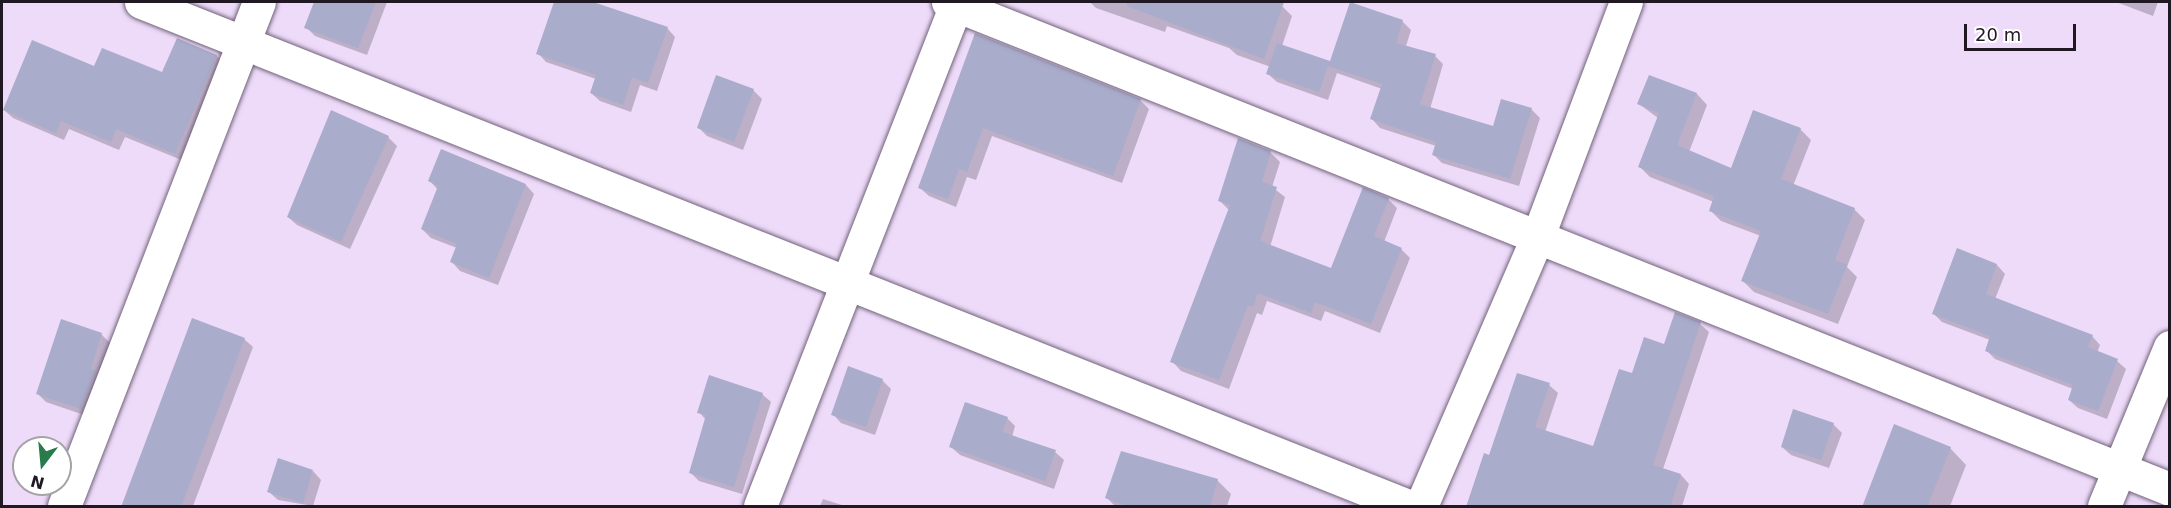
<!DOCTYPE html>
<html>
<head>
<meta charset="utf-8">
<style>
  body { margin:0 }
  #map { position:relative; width:2171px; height:508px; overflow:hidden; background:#eddbf9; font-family:"DejaVu Sans",sans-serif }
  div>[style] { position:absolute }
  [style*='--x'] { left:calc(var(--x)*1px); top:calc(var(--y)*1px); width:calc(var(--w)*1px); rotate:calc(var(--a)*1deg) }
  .shadow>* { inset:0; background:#0003 }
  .building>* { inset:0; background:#a9acca }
  .roads { filter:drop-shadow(0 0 2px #71627b) drop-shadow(0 0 2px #71627b) }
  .minor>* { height:33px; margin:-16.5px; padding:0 16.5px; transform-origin:16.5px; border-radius:16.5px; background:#fff }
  span { translate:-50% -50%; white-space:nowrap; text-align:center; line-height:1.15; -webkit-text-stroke:6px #fff; paint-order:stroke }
  .frame { position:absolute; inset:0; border:3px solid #201924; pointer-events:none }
  .north { position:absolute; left:12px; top:436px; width:60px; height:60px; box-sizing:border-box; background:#fff; border:2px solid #a6a3a7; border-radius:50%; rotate:196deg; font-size:16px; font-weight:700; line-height:24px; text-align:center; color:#201924 }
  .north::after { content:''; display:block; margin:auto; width:21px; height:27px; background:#297b4c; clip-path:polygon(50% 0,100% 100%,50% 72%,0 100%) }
  .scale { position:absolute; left:1964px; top:24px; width:112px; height:27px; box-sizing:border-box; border:3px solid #201924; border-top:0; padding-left:8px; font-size:18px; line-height:21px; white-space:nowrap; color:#201924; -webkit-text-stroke:4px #fff; paint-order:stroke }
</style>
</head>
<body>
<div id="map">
  <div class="shadow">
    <i style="clip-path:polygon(315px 2px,387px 2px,367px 55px,315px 36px,306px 27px)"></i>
    <i style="clip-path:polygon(555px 2px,589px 2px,667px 28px,675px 37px,657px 91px,640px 85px,631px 112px,600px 101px,591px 93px,596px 79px,546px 62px,538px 53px)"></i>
    <i style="clip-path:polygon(1090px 2px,1268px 2px,1282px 6px,1292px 16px,1282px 46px,1331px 63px,1351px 4px,1403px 22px,1411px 30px,1406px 46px,1435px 56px,1443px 64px,1430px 109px,1494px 128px,1531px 109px,1540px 118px,1519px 186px,1442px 163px,1433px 154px,1436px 146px,1380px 128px,1372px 119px,1382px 89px,1337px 73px,1328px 100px,1277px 82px,1268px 74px,1271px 67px,1237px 55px,1229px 48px,1167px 26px,1165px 32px,1096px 8px)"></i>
    <i style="clip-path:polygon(2116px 2px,2158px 2px,2153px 16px)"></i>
    <i style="clip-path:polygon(976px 35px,1140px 100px,1149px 109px,1122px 183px,992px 136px,976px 180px,967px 177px,956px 207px,929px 196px,920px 188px)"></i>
    <i style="clip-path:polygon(217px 56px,225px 65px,184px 161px,125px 137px,119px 150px,69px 129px,64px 140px,13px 118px,4px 110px,95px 68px,163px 74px)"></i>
    <i style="clip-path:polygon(1650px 77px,1697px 94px,1707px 105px,1689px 152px,1732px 170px,1800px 129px,1811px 140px,1793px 186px,1854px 209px,1865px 220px,1847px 267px,1857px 277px,1838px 324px,1754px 292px,1743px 281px,1761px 236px,1721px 221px,1710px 210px,1714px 202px,1650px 177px,1640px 167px,1658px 118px,1639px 104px)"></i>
    <i style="clip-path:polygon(753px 90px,762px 99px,743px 150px,707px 136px,698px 127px)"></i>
    <i style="clip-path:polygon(388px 137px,397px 146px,350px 249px,297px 225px,288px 217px)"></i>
    <i style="clip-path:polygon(1270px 152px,1280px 162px,1272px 187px,1285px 197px,1270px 247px,1332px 270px,1388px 199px,1397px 208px,1384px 242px,1401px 249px,1410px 258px,1380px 333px,1325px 311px,1321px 321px,1267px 301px,1262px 315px,1257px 313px,1229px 389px,1181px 371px,1172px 361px,1229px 210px,1220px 201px)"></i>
    <i style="clip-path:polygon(430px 181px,526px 185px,534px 194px,498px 285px,460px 271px,452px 262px,457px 248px,431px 238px,422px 229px,438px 190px)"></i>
    <i style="clip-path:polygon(1997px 265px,2005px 274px,1995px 299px,2092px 336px,2100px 345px,2097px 353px,2117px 361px,2126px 369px,2107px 419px,2078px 408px,2069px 400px,2073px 389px,1995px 359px,1987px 351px,1990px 340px,1942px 322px,1933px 313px)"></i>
    <i style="clip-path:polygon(1700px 324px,1709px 332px,1663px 469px,1681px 475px,1689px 484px,1682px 506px,1467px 506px,1490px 457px,1549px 385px,1558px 393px,1545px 432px,1594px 448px,1633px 375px,1665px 346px)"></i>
    <i style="clip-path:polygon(101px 334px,110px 343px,90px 417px,46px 402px,37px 393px)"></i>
    <i style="clip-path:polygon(244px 339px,253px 347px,193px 506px,123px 506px)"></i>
    <i style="clip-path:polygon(882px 380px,891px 389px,875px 435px,841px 423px,833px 414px)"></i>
    <i style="clip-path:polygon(762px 394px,771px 402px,742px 494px,699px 481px,690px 472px,706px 420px,699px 412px)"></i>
    <i style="clip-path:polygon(1007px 418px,1015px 426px,1012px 437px,1055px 452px,1064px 460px,1054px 489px,960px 455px,951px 447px)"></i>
    <i style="clip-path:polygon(1833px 424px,1842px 433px,1829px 468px,1791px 455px,1782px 447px)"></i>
    <i style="clip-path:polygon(1950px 448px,1966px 465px,1950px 506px,1864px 506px)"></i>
    <i style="clip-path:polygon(313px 471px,321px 480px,313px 506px,278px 500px,269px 492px)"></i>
    <i style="clip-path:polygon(1217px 480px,1231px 494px,1227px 506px,1115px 506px,1107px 498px)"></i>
    <i style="clip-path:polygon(823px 499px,845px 506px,820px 506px)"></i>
  </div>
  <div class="building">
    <i style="clip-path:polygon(314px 2px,376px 2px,358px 48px,304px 28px)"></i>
    <i style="clip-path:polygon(554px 2px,593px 2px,668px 27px,648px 83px,632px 77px,623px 105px,590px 93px,596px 75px,536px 54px)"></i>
    <i style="clip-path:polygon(1127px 2px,1284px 2px,1264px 59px,1127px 6px)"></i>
    <i style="clip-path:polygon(1350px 2px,1403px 20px,1396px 43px,1436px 54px,1420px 104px,1493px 126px,1501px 99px,1532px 108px,1510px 179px,1432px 155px,1436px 142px,1370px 119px,1382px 84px,1328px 66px,1319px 92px,1266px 74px,1277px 43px,1330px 61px)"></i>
    <i style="clip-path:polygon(975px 33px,1141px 99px,1113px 176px,983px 128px,967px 172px,959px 169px,948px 199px,918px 188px)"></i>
    <i style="clip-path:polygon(177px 38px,217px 55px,175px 154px,116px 129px,111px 142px,61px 121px,56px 133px,3px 110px,32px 40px,94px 66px,102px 48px,162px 72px)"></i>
    <i style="clip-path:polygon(716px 75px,754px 89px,734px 142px,697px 128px)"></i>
    <i style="clip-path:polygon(1649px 75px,1697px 93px,1677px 145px,1731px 168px,1753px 110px,1801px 128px,1781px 179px,1855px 208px,1835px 260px,1847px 265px,1828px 314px,1741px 281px,1761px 231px,1709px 211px,1714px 196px,1638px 167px,1659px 113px,1637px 104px)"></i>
    <i style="clip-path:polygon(331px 110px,389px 136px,341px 242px,287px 217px)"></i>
    <i style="clip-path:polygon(1238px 138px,1271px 151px,1262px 182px,1277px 187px,1260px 241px,1331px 268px,1363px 187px,1389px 198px,1374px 236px,1402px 248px,1371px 324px,1315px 302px,1311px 313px,1258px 293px,1253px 307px,1248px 305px,1219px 380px,1170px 362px,1230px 205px,1218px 201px)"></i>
    <i style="clip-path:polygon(441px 149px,526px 184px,489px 278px,450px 262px,457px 244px,421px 229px,438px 186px,428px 181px)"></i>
    <i style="clip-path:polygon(1957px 248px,1997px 264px,1986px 294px,2093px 335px,2088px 347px,2118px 359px,2098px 411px,2068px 400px,2073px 385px,1985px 351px,1990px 336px,1932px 314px)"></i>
    <i style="clip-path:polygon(1675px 312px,1701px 322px,1653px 465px,1681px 474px,1670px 507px,1466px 507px,1484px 453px,1489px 455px,1517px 373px,1550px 383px,1535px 427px,1593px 446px,1619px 369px,1632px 373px,1644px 337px,1664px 344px)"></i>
    <i style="clip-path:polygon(192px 318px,245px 338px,181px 507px,121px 507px)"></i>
    <i style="clip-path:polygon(61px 319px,102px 333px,91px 369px,96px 371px,81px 409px,36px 394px)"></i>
    <i style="clip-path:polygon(848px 366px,883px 379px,866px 427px,831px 415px)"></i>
    <i style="clip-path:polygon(709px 375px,763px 393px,734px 487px,689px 473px,706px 415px,697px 413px)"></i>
    <i style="clip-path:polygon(965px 402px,1008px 417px,1002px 432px,1056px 450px,1045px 481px,949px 447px)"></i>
    <i style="clip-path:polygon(1793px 409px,1834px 423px,1821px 460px,1781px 447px)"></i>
    <i style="clip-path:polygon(1894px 424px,1951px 447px,1927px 507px,1862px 507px)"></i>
    <i style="clip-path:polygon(1121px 451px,1218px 479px,1210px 507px,1129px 507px,1105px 498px)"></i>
    <i style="clip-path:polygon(278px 458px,313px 470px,303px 503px,267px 492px)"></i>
  </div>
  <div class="roads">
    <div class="minor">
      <i style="--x:141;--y:2;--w:1364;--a:21.69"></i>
      <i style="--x:948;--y:2;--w:1315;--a:21.73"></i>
      <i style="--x:64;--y:506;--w:540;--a:-68.85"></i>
      <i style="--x:760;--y:506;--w:541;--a:-68.65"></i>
      <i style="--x:1421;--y:506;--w:294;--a:-66.6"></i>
      <i style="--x:1538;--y:236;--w:250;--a:-69.4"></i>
      <i style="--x:2104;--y:506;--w:172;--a:-67.5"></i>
    </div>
  </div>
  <div class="frame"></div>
  <div class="north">N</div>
  <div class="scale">20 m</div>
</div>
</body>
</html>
